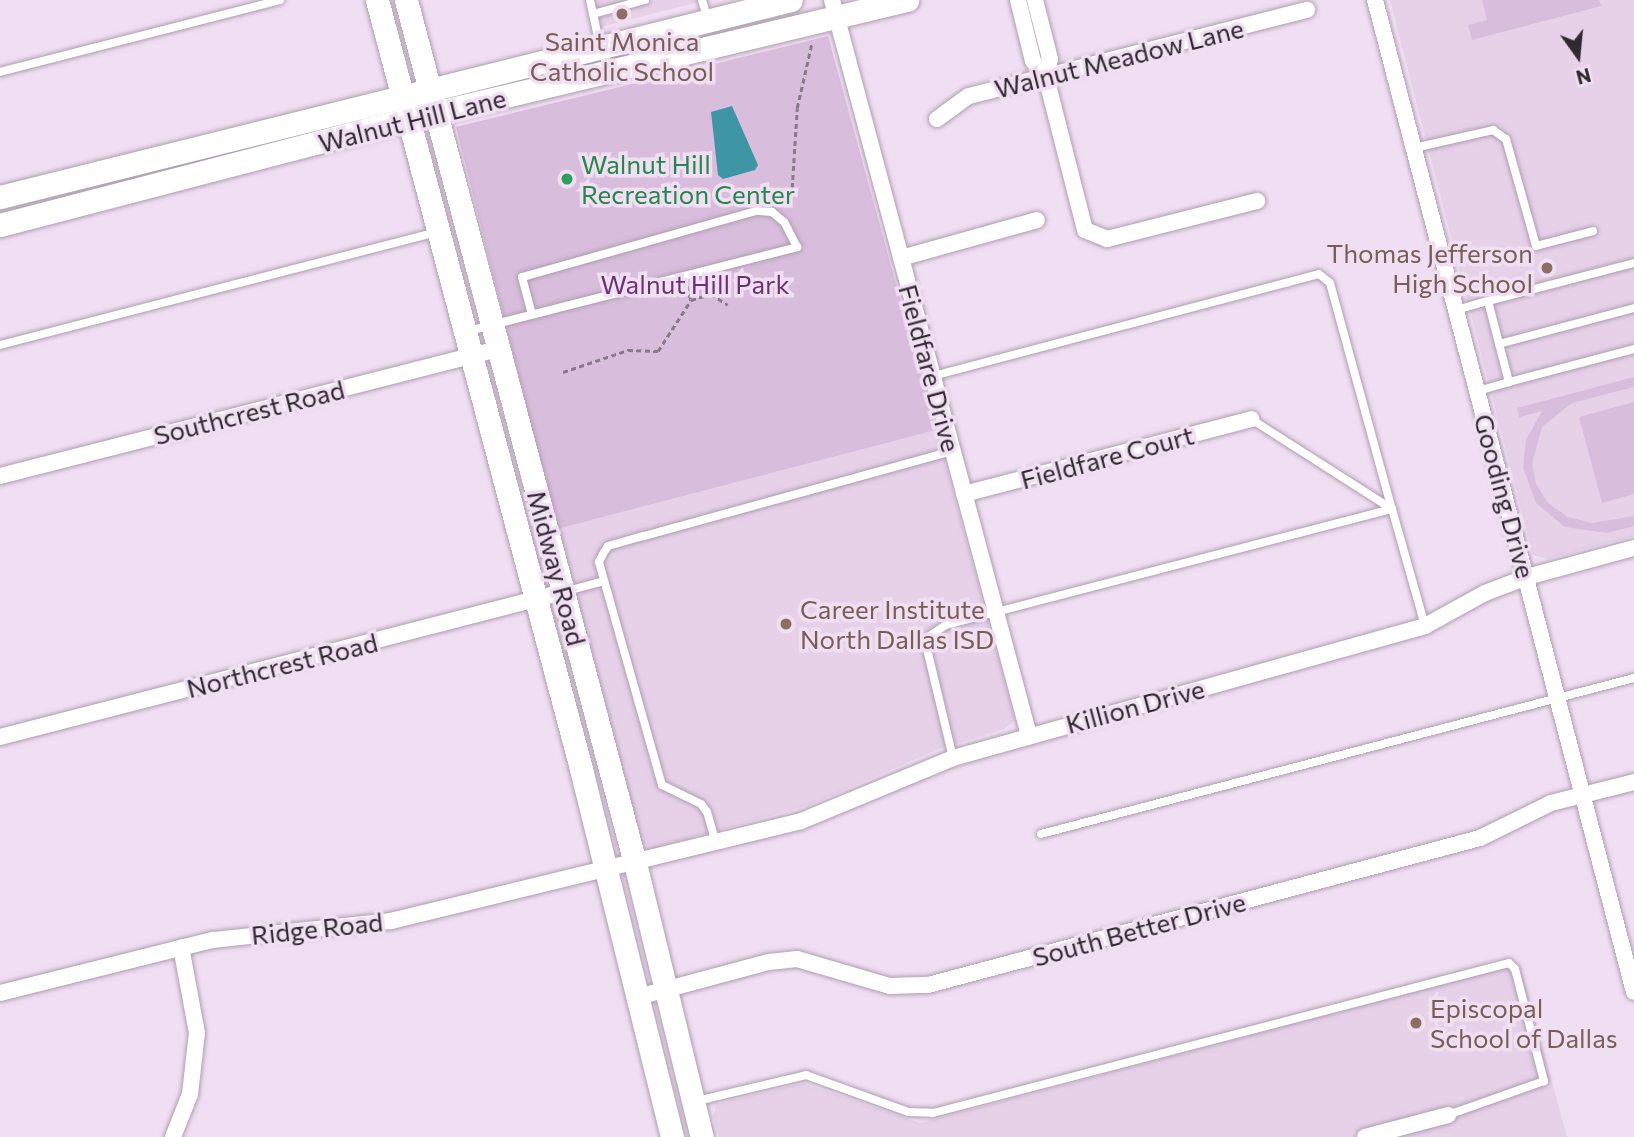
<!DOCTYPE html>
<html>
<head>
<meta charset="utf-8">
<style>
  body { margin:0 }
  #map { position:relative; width:1634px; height:1137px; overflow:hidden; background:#f0dff2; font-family:Commissioner,sans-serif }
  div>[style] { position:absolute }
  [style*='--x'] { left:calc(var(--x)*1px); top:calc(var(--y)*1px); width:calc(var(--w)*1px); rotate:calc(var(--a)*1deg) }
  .built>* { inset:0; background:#e6d1e9 }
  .green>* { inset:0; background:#d9bddd }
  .water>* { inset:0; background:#3e96a4 }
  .path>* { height:2.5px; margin-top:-1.25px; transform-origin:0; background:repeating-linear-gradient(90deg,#877b88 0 5px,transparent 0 8.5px) }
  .roads { filter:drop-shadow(0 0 2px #ae9eb0) drop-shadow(0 0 2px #ae9eb0) }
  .service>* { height:8px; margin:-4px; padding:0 4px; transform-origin:4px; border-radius:4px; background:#fff }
  .minor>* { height:16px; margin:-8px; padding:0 8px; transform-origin:8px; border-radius:8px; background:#fff }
  .secondary>* { height:23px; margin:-11.5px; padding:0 11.5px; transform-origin:11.5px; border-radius:11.5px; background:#fff }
  .dots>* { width:19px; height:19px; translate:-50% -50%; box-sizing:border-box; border:4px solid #f0dff2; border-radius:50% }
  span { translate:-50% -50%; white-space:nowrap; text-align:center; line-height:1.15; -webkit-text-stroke:7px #f0dff2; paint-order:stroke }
  .education-label { font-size:26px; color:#785e54 }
  .right { translate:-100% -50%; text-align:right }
  .left { translate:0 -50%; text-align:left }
  .street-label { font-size:26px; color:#2f2830 }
  .leisure-label { font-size:26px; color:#27864d }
  .park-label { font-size:26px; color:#693371 }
  .north { position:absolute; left:1543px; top:21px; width:70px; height:70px; -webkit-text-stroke:5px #f0dff2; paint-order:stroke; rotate:165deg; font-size:19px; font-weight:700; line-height:28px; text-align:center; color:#2f2830 }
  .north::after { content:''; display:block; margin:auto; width:24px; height:32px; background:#2f2830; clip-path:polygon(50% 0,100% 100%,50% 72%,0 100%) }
</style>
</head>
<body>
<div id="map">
  <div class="built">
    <i style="clip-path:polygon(589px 0,707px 0,596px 28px)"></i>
    <i style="clip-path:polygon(1390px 0,1634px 0,1634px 536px,1548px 559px,1533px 555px)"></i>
    <i style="clip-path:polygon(936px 430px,1015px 720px,1004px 729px,939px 749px,810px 805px,655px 848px,640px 843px,557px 529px)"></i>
    <i style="clip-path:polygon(1520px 964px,1567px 1137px,719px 1137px,713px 1116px,717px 1104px,803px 1083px,920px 1123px)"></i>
  </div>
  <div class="green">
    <i style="clip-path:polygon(1482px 0,1599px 0,1601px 6px,1472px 40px,1468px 25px,1487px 20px)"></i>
    <i style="clip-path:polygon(828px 36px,936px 430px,557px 529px,456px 127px)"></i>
    <i style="clip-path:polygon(1634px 377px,1634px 387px,1572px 403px,1542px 427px,1532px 464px,1536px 484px,1548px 503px,1568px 517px,1592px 523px,1634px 516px,1634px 526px,1607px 533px,1565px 527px,1536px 503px,1523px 467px,1526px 440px,1542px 411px,1519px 417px,1517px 408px)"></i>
    <i style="clip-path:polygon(1634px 402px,1634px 494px,1602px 503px,1579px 417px)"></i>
  </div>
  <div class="water">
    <i style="clip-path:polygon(732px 106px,758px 165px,755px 170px,723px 179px,718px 175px,711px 112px)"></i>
  </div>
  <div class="path">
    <i style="--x:784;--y:206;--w:20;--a:-66"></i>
    <i style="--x:792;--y:188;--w:80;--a:-86.4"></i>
    <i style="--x:797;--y:108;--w:68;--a:-77.2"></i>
    <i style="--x:707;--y:281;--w:14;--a:73"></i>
    <i style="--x:687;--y:286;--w:15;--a:74"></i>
    <i style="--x:563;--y:372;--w:69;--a:-18.7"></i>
    <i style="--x:628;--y:350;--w:30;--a:2"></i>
    <i style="--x:658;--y:351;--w:61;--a:-57.1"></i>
    <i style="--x:691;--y:300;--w:21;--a:-17"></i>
    <i style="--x:711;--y:294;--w:20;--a:33"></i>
  </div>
  <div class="roads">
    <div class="service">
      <i style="--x:590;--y:0;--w:47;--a:77.7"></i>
      <i style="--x:702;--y:0;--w:21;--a:73"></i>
      <i style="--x:593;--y:14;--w:54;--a:-15.1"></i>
      <i style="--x:0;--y:72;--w:289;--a:-14.4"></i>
      <i style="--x:1414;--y:148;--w:81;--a:-12.8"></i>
      <i style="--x:1493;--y:130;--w:16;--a:35"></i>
      <i style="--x:1506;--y:139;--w:111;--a:74.3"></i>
      <i style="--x:1536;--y:246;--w:59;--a:-14.7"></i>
      <i style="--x:1634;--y:263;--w:151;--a:165.4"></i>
      <i style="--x:1488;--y:301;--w:84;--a:75.5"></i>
      <i style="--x:1509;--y:382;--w:129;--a:-14.8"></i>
      <i style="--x:1456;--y:310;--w:33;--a:-16"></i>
      <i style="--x:468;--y:331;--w:340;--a:-14.3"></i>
      <i style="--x:797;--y:247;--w:28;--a:-117"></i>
      <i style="--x:784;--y:222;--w:16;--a:-140"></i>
      <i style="--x:772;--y:212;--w:16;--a:-176"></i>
      <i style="--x:756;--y:211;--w:243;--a:164.2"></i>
      <i style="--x:522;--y:277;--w:38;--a:75"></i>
      <i style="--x:1499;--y:344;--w:140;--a:-14.9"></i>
      <i style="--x:0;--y:345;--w:450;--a:-14.5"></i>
      <i style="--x:933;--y:376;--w:399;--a:-14.8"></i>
      <i style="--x:1319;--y:274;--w:14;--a:39"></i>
      <i style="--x:1330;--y:283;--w:234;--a:74.7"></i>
      <i style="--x:1478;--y:391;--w:32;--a:-16"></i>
      <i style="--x:1251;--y:419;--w:167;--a:32.6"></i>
      <i style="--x:567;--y:591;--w:38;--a:-15"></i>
      <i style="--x:953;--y:758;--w:112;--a:-103.4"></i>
      <i style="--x:927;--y:649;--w:12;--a:-85"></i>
      <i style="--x:928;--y:637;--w:22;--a:-34"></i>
      <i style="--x:946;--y:625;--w:461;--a:-14.6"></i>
      <i style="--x:1392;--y:509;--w:122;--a:74.2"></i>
      <i style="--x:1041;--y:834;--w:613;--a:-14.74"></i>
      <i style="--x:716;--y:843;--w:32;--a:-106"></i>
      <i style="--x:707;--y:812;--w:10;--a:-127"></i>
      <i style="--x:701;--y:804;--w:43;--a:-154"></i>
      <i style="--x:662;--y:785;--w:232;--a:-105.8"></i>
      <i style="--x:599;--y:562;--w:9;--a:-63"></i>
      <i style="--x:603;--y:554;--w:9;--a:-58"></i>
      <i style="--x:608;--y:546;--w:37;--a:-16"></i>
      <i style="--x:644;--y:536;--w:320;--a:-15.4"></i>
      <i style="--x:697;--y:1101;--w:112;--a:-13.4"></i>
      <i style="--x:806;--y:1075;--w:109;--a:19.9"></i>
      <i style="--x:908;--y:1112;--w:25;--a:2"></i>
      <i style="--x:933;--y:1113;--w:595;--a:-14.6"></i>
      <i style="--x:1509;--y:963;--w:8;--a:45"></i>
      <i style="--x:1515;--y:969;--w:116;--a:75.5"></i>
      <i style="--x:1544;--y:1081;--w:102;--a:160.5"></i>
    </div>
    <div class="minor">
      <i style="--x:832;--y:0;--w:761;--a:75"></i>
      <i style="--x:1018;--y:0;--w:63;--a:76.2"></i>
      <i style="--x:1033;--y:61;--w:21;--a:51"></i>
      <i style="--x:1046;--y:77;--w:158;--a:75.7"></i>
      <i style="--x:1085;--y:230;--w:24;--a:22"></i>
      <i style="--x:1107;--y:239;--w:155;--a:-14.2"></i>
      <i style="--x:1035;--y:0;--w:61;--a:75.7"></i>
      <i style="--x:1050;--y:59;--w:18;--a:103"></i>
      <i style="--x:1375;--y:0;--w:1025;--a:75.37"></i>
      <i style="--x:937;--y:119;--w:39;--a:-36"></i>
      <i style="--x:969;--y:96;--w:349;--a:-14.3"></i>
      <i style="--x:901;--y:258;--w:141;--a:-15.6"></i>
      <i style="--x:0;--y:476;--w:514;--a:-14.31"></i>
      <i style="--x:964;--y:494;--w:297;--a:-14.6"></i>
      <i style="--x:0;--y:737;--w:581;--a:-14.44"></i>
      <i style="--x:0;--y:993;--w:219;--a:-14"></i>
      <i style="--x:213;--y:940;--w:179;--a:-6.1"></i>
      <i style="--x:391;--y:921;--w:422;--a:-13.7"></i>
      <i style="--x:801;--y:821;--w:165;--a:-22.5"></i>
      <i style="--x:953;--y:758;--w:490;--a:-15.6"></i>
      <i style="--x:1425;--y:626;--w:68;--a:-28.8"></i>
      <i style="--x:1485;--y:593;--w:45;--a:-20.9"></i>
      <i style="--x:1527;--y:577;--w:111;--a:-15.2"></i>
      <i style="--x:638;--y:997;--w:136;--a:-15"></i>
      <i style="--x:769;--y:962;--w:28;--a:-6"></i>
      <i style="--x:797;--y:959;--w:97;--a:16.2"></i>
      <i style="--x:890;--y:986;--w:38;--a:-2"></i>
      <i style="--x:928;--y:985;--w:571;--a:-14.91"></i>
      <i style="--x:1480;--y:838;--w:79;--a:-26.2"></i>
      <i style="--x:1551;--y:803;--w:86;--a:-14.2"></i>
      <i style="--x:173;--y:1137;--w:46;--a:-68.4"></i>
      <i style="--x:190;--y:1094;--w:61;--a:-83.5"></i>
      <i style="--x:197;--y:1033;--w:87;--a:-100.5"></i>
      <i style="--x:1365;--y:1137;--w:86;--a:-14.8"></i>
    </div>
    <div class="secondary">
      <i style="--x:377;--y:0;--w:796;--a:75.14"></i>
      <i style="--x:581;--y:769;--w:379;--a:76.1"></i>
      <i style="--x:406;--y:0;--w:893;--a:75.14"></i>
      <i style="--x:635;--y:863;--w:282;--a:76.3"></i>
      <i style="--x:0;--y:197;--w:815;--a:-13.99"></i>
      <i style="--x:0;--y:225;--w:401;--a:-14.6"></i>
      <i style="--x:388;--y:124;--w:534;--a:-13.44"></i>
    </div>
  </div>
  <div class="dots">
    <i style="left:622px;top:14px;background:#8d6e63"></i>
    <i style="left:567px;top:179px;background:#2e9e5b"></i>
    <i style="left:1547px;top:268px;background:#8d6e63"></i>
    <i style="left:786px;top:624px;background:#8d6e63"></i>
    <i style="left:1416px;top:1023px;background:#8d6e63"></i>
  </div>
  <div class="education-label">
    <span style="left:622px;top:56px">Saint Monica<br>Catholic School</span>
    <span class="right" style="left:1533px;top:268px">Thomas Jefferson<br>High School</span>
    <span class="left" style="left:800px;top:624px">Career Institute<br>North Dallas ISD</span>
    <span class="left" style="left:1430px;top:1023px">Episcopal<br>School of Dallas</span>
  </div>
  <div class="street-label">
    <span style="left:1119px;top:58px;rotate:-14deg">Walnut Meadow Lane</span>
    <span style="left:412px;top:120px;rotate:-14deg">Walnut Hill Lane</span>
    <span style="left:930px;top:368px;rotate:75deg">Fieldfare Drive</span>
    <span style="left:249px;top:412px;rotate:-14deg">Southcrest Road</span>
    <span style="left:1107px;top:457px;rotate:-15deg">Fieldfare Court</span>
    <span style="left:1505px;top:496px;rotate:75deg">Gooding Drive</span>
    <span style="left:557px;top:568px;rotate:75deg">Midway Road</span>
    <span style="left:282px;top:665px;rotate:-14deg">Northcrest Road</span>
    <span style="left:1135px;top:706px;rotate:-15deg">Killion Drive</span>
    <span style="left:317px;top:928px;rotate:-6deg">Ridge Road</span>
    <span style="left:1139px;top:929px;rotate:-15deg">South Better Drive</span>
  </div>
  <div class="leisure-label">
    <span class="left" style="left:581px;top:179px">Walnut Hill<br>Recreation Center</span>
  </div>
  <div class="park-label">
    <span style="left:695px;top:284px">Walnut Hill Park</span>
  </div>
  <div class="north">N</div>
</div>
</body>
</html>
